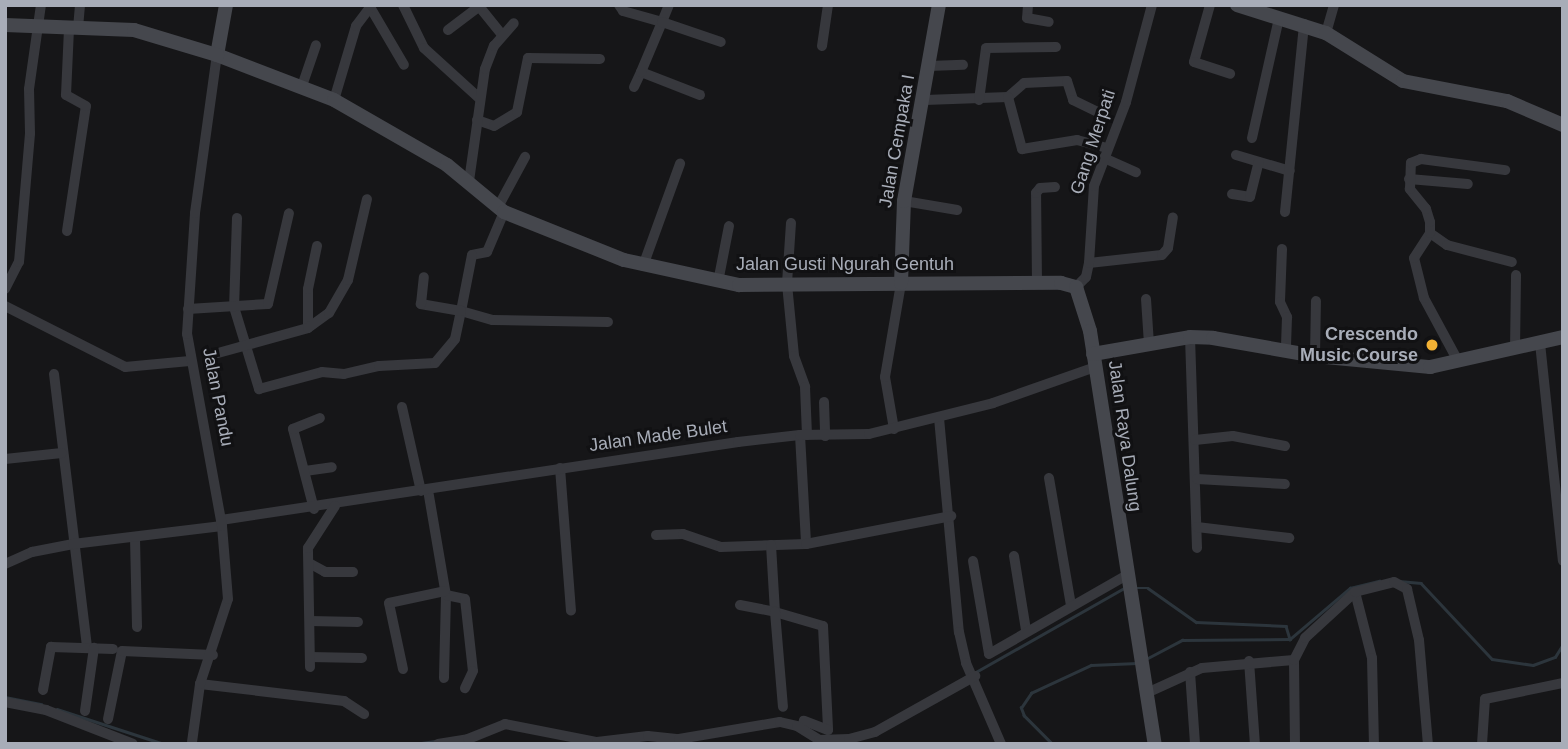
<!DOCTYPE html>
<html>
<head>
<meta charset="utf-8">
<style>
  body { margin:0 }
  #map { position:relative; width:1568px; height:749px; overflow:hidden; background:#161618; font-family:Helvetica,sans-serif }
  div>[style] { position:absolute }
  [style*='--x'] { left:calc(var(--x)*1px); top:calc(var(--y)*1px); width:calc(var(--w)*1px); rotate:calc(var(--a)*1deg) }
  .stream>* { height:2.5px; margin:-1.25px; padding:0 1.25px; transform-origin:1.25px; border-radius:1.25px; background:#2c353c }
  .street>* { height:10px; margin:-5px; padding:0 5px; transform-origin:5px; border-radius:5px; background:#37383d }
  .secondary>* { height:14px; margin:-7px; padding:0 7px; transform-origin:7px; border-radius:7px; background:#45474d }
  .dots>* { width:19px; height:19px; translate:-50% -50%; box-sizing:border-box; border:4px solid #111113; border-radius:50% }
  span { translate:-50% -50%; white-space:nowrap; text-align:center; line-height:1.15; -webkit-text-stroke:6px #111113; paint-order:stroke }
  .street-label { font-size:18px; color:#a8adb8 }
  .poi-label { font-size:18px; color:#a8adb8; font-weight:700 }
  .right { translate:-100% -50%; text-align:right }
  .frame { position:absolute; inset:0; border:7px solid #a8adb8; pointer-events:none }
</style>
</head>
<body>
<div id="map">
  <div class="stream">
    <i style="--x:1399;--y:581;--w:22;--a:5"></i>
    <i style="--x:1421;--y:583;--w:104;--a:46.9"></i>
    <i style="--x:1492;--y:659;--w:41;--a:8.3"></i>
    <i style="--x:1533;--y:665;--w:23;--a:-20"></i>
    <i style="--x:1555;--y:657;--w:15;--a:-58"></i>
    <i style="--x:1137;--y:588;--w:11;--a:0"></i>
    <i style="--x:1148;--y:588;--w:59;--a:35.3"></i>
    <i style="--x:1196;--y:622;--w:90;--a:2.5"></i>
    <i style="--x:1286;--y:626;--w:14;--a:73"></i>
    <i style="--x:1146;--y:659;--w:41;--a:-27.8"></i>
    <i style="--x:1182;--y:640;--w:108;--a:-0.5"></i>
    <i style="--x:1290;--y:639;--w:79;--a:-40.4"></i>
    <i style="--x:1350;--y:588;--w:30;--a:-14"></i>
    <i style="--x:974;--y:673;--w:175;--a:-29.5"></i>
    <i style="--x:5;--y:697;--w:37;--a:11"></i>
    <i style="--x:57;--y:709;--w:113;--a:18.1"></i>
    <i style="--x:414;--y:744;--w:21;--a:-8"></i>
    <i style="--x:1052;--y:744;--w:40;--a:-135"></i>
    <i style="--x:1024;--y:716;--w:9;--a:-111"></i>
    <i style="--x:1021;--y:708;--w:18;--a:-56"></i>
    <i style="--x:1031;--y:693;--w:66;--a:-25"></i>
    <i style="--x:1091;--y:665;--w:46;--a:-2.5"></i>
  </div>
  <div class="street">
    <i style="--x:403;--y:5;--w:48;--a:64"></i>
    <i style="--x:424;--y:48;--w:74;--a:42.3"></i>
    <i style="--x:478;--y:5;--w:38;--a:51"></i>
    <i style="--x:619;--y:5;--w:7;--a:56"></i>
    <i style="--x:623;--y:11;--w:41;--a:15.8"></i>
    <i style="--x:662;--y:22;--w:18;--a:-68"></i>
    <i style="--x:1028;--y:5;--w:13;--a:94"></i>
    <i style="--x:1027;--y:18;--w:22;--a:10"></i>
    <i style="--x:1210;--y:5;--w:59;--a:105.7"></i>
    <i style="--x:1194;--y:62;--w:38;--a:18"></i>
    <i style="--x:370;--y:7;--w:67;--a:59.6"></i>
    <i style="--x:78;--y:28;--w:23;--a:-85"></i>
    <i style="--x:448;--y:30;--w:41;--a:-37.1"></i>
    <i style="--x:1326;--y:33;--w:29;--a:-74"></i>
    <i style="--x:822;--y:46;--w:41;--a:-81.7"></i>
    <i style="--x:929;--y:66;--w:34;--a:-2"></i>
    <i style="--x:302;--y:86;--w:43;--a:-71.1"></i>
    <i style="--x:634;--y:87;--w:17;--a:-65"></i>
    <i style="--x:700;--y:95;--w:63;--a:-158.7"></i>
    <i style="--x:641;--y:72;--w:54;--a:-67.2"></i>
    <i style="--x:662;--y:22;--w:62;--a:18.7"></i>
    <i style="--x:1008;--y:97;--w:21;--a:-41"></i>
    <i style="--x:1024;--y:83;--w:43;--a:-2.7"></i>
    <i style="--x:1067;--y:81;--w:20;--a:72"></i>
    <i style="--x:1073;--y:100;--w:28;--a:26"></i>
    <i style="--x:334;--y:100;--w:77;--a:-73.4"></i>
    <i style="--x:356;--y:26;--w:26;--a:-53"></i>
    <i style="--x:925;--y:100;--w:83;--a:-2.1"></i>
    <i style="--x:1008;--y:97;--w:54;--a:74.9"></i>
    <i style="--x:1022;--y:149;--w:56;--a:-9.3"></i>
    <i style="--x:1077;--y:140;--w:31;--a:15"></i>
    <i style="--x:979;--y:100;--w:52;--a:-82.3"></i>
    <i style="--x:986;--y:48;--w:70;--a:-0.8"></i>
    <i style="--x:477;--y:120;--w:18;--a:19"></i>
    <i style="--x:494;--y:126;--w:27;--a:-31"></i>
    <i style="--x:517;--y:112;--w:55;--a:-78.5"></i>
    <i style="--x:528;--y:58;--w:72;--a:0.8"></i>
    <i style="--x:1252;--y:138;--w:123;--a:-77.3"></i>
    <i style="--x:1236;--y:155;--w:56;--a:16.5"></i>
    <i style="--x:1104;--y:158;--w:35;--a:24"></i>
    <i style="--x:1409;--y:179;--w:59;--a:4.8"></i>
    <i style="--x:469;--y:181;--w:113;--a:-81.9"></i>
    <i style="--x:485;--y:69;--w:25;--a:-69"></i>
    <i style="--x:494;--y:46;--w:30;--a:-49"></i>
    <i style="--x:1232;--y:194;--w:18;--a:9"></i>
    <i style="--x:1250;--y:197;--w:36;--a:-76"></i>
    <i style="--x:904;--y:201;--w:54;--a:9.6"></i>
    <i style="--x:498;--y:207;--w:57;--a:-61.6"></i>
    <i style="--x:504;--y:212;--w:43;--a:113"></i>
    <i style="--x:487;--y:252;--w:15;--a:169"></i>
    <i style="--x:472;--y:255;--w:57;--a:101.1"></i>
    <i style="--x:461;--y:311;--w:33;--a:16"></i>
    <i style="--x:493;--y:320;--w:115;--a:1"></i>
    <i style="--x:1285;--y:212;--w:189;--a:-84.2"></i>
    <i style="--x:237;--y:218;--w:89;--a:91.9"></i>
    <i style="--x:234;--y:307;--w:86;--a:73"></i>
    <i style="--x:259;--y:389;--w:65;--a:-15.1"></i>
    <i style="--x:322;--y:372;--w:22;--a:5"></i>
    <i style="--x:344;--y:374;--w:36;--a:-13"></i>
    <i style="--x:379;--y:366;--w:56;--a:-3.1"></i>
    <i style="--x:435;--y:363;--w:31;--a:-50"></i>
    <i style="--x:455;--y:339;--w:29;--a:-78"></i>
    <i style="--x:461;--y:311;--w:41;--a:-170.1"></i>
    <i style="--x:421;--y:304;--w:27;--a:-84"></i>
    <i style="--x:791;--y:223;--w:61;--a:93.8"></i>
    <i style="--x:787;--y:284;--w:72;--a:84.4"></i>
    <i style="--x:794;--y:356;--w:33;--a:70"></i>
    <i style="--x:805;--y:387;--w:48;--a:87.6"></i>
    <i style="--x:67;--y:231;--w:126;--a:-81.4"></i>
    <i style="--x:86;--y:106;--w:23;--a:-151"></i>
    <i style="--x:66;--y:95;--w:67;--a:-87.4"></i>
    <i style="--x:1430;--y:233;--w:21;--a:35"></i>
    <i style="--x:1447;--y:245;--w:67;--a:14.7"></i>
    <i style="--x:1282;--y:249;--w:53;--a:92.2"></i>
    <i style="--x:1280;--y:302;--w:17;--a:65"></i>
    <i style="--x:1287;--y:317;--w:33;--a:92"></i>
    <i style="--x:1089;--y:263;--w:73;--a:-6.3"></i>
    <i style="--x:1162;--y:255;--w:9;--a:-49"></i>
    <i style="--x:1168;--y:248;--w:31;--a:-81"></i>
    <i style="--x:643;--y:266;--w:109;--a:-70.1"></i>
    <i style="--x:718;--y:282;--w:57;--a:-78.9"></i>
    <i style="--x:1037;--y:283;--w:90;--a:-90.6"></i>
    <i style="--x:1036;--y:193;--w:6;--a:-51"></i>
    <i style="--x:1040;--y:188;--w:15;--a:-4"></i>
    <i style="--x:1076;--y:287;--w:14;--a:-45"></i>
    <i style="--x:1086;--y:277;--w:14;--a:-78"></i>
    <i style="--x:1089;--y:263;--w:77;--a:-86.3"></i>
    <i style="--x:1094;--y:186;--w:90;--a:-69.1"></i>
    <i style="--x:1126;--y:102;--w:100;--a:-75"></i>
    <i style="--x:5;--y:289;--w:30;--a:-63"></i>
    <i style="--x:19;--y:262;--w:129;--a:-85.1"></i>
    <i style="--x:30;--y:133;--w:44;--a:-91.3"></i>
    <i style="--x:29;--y:89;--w:85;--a:-81.9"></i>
    <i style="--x:1146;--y:299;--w:45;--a:86.2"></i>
    <i style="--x:5;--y:306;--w:135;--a:26.9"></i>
    <i style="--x:125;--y:367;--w:65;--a:-5.3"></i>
    <i style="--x:188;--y:309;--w:80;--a:-3.6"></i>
    <i style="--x:268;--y:304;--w:93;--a:-77"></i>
    <i style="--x:308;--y:328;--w:39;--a:-90"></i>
    <i style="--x:308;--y:289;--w:44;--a:-78.2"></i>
    <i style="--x:1190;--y:337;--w:211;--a:88.1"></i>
    <i style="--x:1540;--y:343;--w:219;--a:84"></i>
    <i style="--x:1515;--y:349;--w:74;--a:-89.2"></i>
    <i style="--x:218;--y:353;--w:93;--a:-15.5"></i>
    <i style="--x:308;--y:328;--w:26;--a:-36"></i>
    <i style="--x:329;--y:313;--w:38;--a:-60"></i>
    <i style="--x:348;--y:280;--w:83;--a:-76.8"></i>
    <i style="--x:1315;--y:356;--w:55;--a:-89"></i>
    <i style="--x:1458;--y:361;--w:72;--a:-118.4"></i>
    <i style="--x:1424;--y:298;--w:41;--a:-104"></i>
    <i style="--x:1414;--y:258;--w:30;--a:-57"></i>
    <i style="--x:1430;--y:233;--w:11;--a:-90"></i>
    <i style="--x:1430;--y:222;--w:14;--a:-107"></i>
    <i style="--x:1426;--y:209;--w:26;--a:-129"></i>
    <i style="--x:1410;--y:189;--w:26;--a:-88"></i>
    <i style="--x:1411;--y:163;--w:11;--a:-22"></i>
    <i style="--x:1421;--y:159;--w:85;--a:7.5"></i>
    <i style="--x:54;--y:374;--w:276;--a:83.1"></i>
    <i style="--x:824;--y:402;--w:34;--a:88"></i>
    <i style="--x:402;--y:407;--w:86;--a:77.3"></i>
    <i style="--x:939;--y:418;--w:215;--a:84.7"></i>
    <i style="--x:959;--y:632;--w:32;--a:77"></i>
    <i style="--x:966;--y:663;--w:88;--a:66.6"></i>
    <i style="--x:894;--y:429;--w:53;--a:-99.8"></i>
    <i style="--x:885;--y:377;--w:95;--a:-80.3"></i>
    <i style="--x:800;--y:435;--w:109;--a:86.8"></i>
    <i style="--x:1195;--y:440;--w:38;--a:-6"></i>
    <i style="--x:1233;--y:436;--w:53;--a:10.9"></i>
    <i style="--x:5;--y:459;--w:57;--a:-6"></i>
    <i style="--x:560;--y:468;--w:143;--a:85.6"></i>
    <i style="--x:305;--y:471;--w:27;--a:-8"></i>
    <i style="--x:1049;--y:478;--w:130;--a:80.2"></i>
    <i style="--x:1197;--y:479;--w:88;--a:3.3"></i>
    <i style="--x:428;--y:490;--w:107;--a:80.3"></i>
    <i style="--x:446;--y:595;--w:83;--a:91.4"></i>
    <i style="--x:314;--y:509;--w:83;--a:-104.7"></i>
    <i style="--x:293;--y:429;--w:29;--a:-22"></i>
    <i style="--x:221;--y:520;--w:523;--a:-8.58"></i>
    <i style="--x:738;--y:442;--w:62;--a:-6.4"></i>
    <i style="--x:800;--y:435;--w:69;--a:-0.8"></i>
    <i style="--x:869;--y:434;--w:128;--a:-14"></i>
    <i style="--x:993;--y:403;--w:108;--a:-19.4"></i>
    <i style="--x:1197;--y:527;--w:93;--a:6.8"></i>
    <i style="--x:656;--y:535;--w:27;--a:-2"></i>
    <i style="--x:683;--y:534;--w:40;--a:18.9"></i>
    <i style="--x:721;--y:547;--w:85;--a:-2"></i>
    <i style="--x:806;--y:544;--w:148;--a:-10.9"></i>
    <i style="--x:135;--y:538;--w:89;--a:88.7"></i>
    <i style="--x:771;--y:545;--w:67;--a:86.6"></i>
    <i style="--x:775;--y:612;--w:50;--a:16.3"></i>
    <i style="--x:823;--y:626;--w:104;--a:87.2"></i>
    <i style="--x:828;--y:730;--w:26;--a:-159"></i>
    <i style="--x:1014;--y:556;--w:75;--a:80.8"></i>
    <i style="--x:973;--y:561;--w:94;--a:80.2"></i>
    <i style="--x:989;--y:654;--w:159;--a:-29.8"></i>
    <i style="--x:309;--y:563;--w:18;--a:29"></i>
    <i style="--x:325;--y:572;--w:28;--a:0"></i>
    <i style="--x:5;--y:564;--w:30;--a:-24"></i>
    <i style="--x:32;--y:552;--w:42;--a:-11"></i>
    <i style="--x:73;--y:544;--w:150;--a:-6.9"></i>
    <i style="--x:1355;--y:592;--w:68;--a:75.6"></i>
    <i style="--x:1372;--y:658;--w:86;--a:88.7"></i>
    <i style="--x:446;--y:595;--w:19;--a:12"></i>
    <i style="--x:465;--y:599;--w:72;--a:83.7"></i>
    <i style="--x:473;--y:671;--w:19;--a:115"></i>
    <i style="--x:740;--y:605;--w:36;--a:11"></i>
    <i style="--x:775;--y:612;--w:95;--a:85.2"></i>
    <i style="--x:310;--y:621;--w:48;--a:1.2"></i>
    <i style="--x:310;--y:657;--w:52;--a:1.1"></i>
    <i style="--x:1249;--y:661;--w:83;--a:85.9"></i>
    <i style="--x:310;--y:667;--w:119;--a:-91"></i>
    <i style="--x:308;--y:548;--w:50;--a:-57.3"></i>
    <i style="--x:403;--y:669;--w:67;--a:-102"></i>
    <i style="--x:389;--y:603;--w:57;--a:-12.1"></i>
    <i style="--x:1190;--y:672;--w:72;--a:86"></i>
    <i style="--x:200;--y:684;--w:145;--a:6.7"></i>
    <i style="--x:344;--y:701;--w:24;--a:33"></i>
    <i style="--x:43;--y:690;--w:44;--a:-79.5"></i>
    <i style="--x:51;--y:647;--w:62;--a:1.8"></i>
    <i style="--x:1149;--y:692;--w:58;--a:-24.4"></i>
    <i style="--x:1202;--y:668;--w:92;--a:-5"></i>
    <i style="--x:5;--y:702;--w:42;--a:11"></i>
    <i style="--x:46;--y:710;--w:93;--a:21.3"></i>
    <i style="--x:85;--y:711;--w:64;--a:-81.9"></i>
    <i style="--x:108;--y:719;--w:69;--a:-78.4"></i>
    <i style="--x:122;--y:651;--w:91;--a:2.5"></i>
    <i style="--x:192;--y:742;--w:59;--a:-82.1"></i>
    <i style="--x:200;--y:684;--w:89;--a:-71.8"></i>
    <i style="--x:228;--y:599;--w:73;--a:-94.7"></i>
    <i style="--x:222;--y:526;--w:195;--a:-100.3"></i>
    <i style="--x:187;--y:334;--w:121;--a:-86.2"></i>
    <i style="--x:195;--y:213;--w:160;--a:-82.1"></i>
    <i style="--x:438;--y:744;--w:30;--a:-9"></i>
    <i style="--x:468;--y:739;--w:40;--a:-22"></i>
    <i style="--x:505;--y:724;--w:94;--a:11.1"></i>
    <i style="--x:597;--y:742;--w:51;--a:-6.7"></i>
    <i style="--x:648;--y:736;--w:31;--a:6"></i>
    <i style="--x:679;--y:739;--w:102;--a:-9.6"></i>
    <i style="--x:780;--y:722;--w:17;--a:13"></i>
    <i style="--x:797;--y:726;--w:26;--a:32"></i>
    <i style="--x:819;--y:740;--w:30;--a:-2"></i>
    <i style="--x:849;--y:739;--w:27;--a:-15"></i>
    <i style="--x:875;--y:732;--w:115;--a:-29.2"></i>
    <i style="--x:1295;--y:744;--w:84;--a:-90.7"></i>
    <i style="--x:1294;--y:660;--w:25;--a:-63"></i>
    <i style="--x:1305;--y:638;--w:68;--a:-42.6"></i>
    <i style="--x:1355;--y:592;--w:40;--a:-14.4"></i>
    <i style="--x:1394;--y:582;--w:15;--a:28"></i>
    <i style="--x:1407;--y:589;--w:52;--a:76.8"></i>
    <i style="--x:1419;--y:640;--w:104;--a:85.1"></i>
    <i style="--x:1482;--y:744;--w:45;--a:-86.2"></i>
    <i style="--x:1485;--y:699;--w:80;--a:-11.6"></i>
  </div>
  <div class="secondary">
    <i style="--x:226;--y:5;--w:51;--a:100.2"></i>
    <i style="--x:217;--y:55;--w:125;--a:21"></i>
    <i style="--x:334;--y:100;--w:130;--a:29.9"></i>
    <i style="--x:447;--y:165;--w:74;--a:39.5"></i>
    <i style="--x:504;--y:212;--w:129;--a:21.8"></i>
    <i style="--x:624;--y:260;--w:118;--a:12.3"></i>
    <i style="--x:739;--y:285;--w:322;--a:-0.4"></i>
    <i style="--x:1061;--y:283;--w:16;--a:15"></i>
    <i style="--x:1076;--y:287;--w:46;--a:72.3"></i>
    <i style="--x:1090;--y:331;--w:418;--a:81.1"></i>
    <i style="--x:1237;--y:5;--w:93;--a:17.5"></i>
    <i style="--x:1326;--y:33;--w:91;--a:31.9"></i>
    <i style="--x:1403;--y:81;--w:106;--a:10.9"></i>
    <i style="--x:1507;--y:101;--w:61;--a:23.2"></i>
    <i style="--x:5;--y:25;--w:129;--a:2.2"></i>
    <i style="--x:134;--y:30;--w:87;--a:16.8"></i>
    <i style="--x:901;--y:283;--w:82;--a:-87.9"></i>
    <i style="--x:904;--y:201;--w:199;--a:-79.9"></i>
    <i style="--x:1093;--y:354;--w:98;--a:-9.9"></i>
    <i style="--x:1190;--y:337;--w:23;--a:2"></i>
    <i style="--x:1213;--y:338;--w:104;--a:10"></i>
    <i style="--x:1315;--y:356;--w:116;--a:5.5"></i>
    <i style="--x:1430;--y:367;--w:136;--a:-12.7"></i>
  </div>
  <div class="dots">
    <i style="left:1432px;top:345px;background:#f2b134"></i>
  </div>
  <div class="street-label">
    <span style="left:897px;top:141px;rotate:-80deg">Jalan Cempaka I</span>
    <span style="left:1093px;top:142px;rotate:-72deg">Gang Merpati</span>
    <span style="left:845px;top:264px">Jalan Gusti Ngurah Gentuh</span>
    <span style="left:218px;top:397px;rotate:79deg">Jalan Pandu</span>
    <span style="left:658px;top:436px;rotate:-8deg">Jalan Made Bulet</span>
    <span style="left:1125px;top:436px;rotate:82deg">Jalan Raya Dalung</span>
  </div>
  <div class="poi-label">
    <span class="right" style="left:1418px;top:345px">Crescendo<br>Music Course</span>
  </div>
  <div class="frame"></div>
</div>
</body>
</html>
